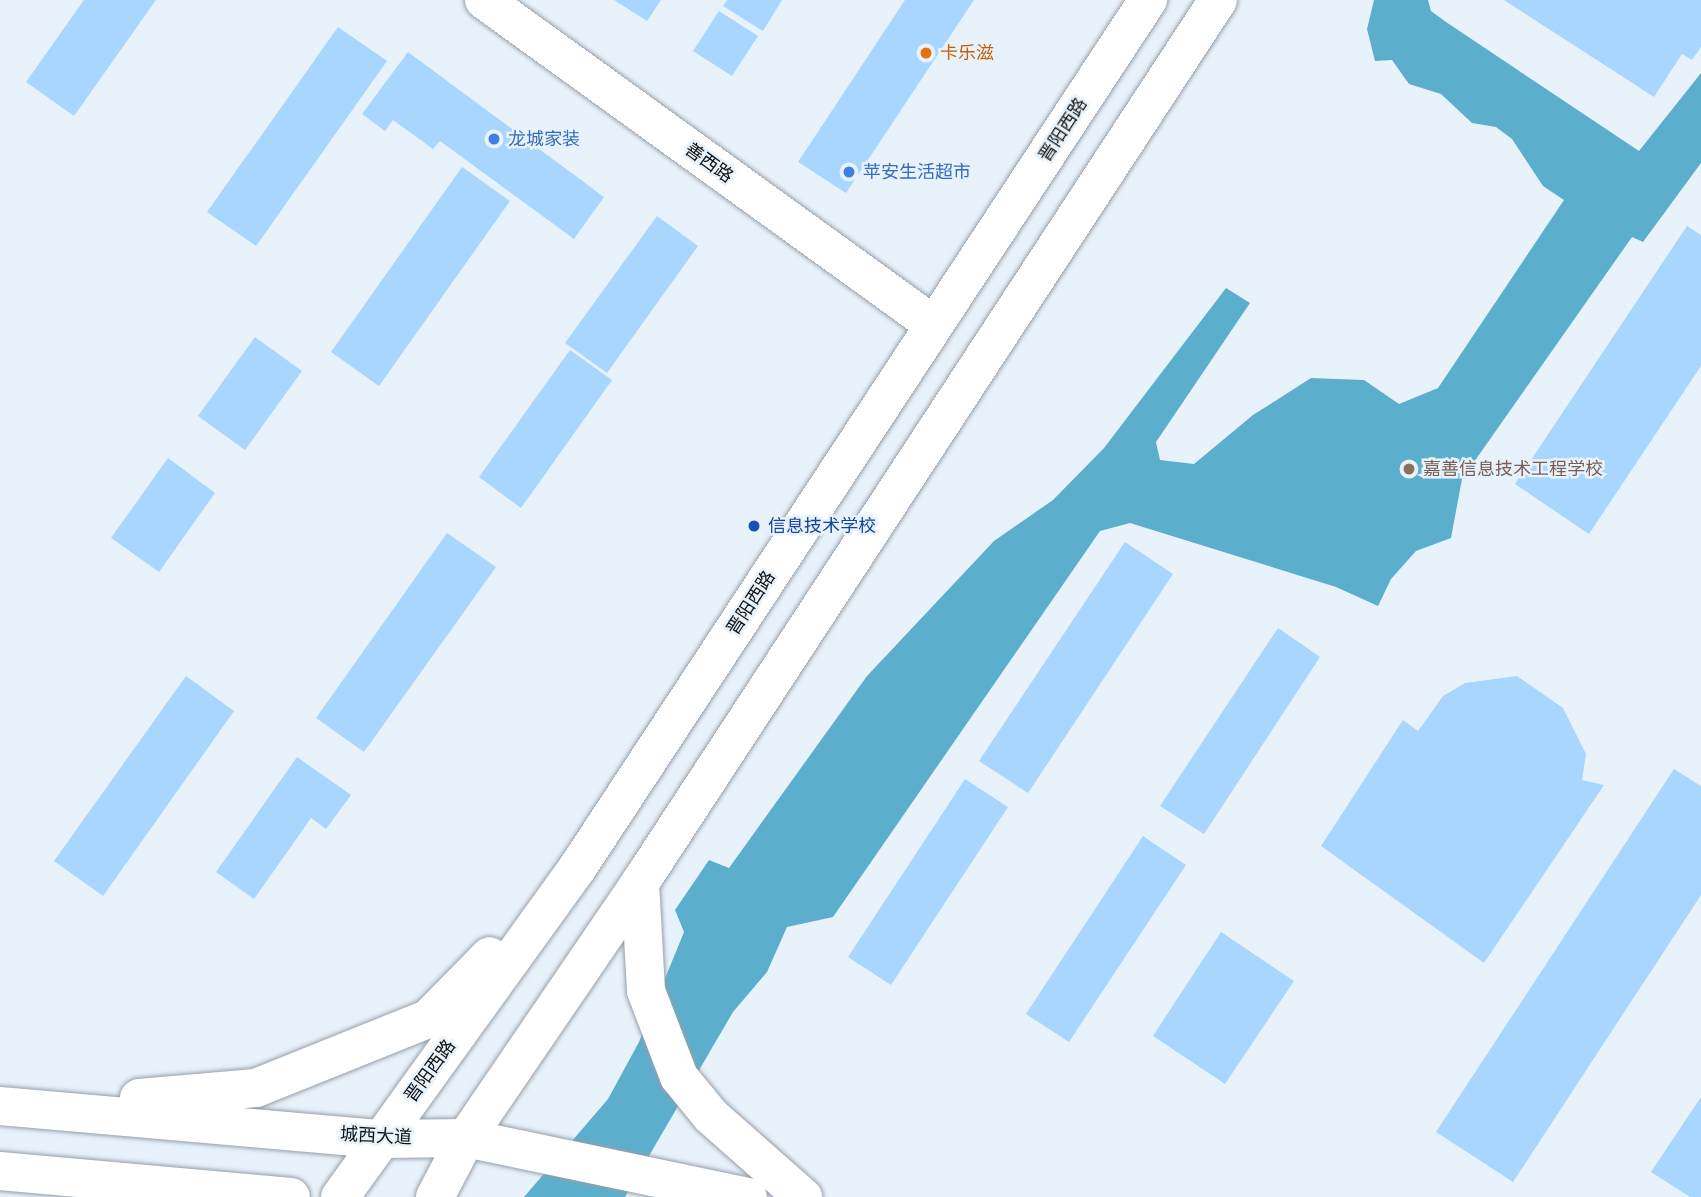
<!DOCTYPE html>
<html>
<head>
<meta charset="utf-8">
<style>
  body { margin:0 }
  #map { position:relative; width:1701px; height:1197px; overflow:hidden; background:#e8f2fb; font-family:"Roboto Serif","Noto Sans SC",serif }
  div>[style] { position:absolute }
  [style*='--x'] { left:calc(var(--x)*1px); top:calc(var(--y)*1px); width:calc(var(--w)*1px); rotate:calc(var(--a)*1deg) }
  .water>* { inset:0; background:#5bafcd }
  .building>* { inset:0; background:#a9d6ff }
  .roads { filter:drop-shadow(0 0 2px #969fa8) drop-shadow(0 0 2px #969fa8) }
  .minor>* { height:38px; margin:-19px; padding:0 19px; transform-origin:19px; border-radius:19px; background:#fff }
  .major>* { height:38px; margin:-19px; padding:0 19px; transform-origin:19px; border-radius:19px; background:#fff }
  .dots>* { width:19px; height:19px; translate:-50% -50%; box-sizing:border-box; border:4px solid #e8f2fb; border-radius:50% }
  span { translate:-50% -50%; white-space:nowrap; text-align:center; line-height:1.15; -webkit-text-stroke:5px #e8f2fb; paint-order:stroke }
  .food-label { font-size:18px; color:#c56008 }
  .left { translate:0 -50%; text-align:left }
  .street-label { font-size:18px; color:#0e1114 }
  .shop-label { font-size:18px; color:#366cbe }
  .education-label { font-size:18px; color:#785e54 }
  .transit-label { font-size:18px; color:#164399 }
</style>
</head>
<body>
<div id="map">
  <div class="water">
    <i style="clip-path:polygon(1374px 0,1428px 0,1431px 11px,1446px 22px,1639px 151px,1701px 73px,1701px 163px,1643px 242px,1632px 237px,1462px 479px,1451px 538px,1416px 551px,1391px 579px,1378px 606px,1336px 587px,1130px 523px,1100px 531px,833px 917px,787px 927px,767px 972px,733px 1012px,625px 1197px,524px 1197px,608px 1099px,639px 1042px,684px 932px,675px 910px,709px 860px,729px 868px,867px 676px,994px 541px,1053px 500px,1104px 448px,1226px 288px,1250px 303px,1156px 442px,1160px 460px,1194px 464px,1253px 415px,1311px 378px,1364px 380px,1399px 404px,1438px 388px,1564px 200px,1543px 186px,1512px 139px,1496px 127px,1472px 123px,1441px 94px,1409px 84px,1392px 60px,1375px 61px,1367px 29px)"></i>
  </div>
  <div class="building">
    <i style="clip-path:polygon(84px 0,156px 0,74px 116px,26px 82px)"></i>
    <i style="clip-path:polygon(614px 0,661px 0,647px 21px)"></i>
    <i style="clip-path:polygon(727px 0,782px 0,763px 31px,723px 6px)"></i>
    <i style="clip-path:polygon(905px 0,974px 0,846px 193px,798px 162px)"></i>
    <i style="clip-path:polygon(1504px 0,1701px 0,1701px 47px,1692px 60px,1682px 54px,1654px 97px)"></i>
    <i style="clip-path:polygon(719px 11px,758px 36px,732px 76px,693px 51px)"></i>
    <i style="clip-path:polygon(338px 27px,387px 61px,256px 246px,207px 212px)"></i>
    <i style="clip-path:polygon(408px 52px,604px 197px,574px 239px,440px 141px,433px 149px,393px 120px,385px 131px,362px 114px)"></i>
    <i style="clip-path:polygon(462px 167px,510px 201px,379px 386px,331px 352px)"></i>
    <i style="clip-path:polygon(657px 216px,698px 246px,607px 373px,565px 343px)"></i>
    <i style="clip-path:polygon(1687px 226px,1701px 235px,1701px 366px,1589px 534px,1515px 484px)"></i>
    <i style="clip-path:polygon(255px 337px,302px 371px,245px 450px,198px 416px)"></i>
    <i style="clip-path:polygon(570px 350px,612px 380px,521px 508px,479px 477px)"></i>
    <i style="clip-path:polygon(168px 458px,215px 493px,159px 572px,111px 538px)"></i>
    <i style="clip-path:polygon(447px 533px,496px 567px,364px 752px,316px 718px)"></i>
    <i style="clip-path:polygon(1125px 542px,1173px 574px,1028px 793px,979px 761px)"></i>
    <i style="clip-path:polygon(1278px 628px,1320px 657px,1204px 834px,1160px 806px)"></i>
    <i style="clip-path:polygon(186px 676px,234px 711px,103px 896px,54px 861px)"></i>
    <i style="clip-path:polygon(1517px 676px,1563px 708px,1586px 754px,1582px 780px,1604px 785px,1484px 963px,1321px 846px,1403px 720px,1418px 731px,1443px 696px,1465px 683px)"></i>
    <i style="clip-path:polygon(297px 757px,351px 795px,326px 829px,311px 818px,254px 899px,216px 872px)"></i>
    <i style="clip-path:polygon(1674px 769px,1701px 786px,1701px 895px,1513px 1182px,1436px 1132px)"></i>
    <i style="clip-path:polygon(965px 779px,1008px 807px,891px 985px,848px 957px)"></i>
    <i style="clip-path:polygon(1143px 836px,1186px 865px,1069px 1042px,1026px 1014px)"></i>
    <i style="clip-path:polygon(1221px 932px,1294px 981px,1225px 1084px,1153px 1036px)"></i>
    <i style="clip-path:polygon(1701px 1097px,1701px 1197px,1690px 1197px,1651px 1172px)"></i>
  </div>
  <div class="roads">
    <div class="minor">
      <i style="--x:484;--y:0;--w:555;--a:35.84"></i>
    </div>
    <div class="major">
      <i style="--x:640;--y:883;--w:108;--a:86.8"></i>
      <i style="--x:646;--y:991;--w:92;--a:69"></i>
      <i style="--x:679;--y:1077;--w:50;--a:50.6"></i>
      <i style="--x:711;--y:1116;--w:123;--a:41.4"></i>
      <i style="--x:139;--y:1098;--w:117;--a:-4.9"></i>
      <i style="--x:256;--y:1088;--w:185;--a:-21.9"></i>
      <i style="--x:428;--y:1019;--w:88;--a:-45.5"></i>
      <i style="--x:0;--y:1106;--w:382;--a:5"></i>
      <i style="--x:381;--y:1139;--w:85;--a:-0.7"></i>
      <i style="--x:466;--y:1138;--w:288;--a:11.8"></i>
      <i style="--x:0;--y:1171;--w:292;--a:5.1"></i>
      <i style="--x:340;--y:1197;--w:407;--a:-54.2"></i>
      <i style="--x:578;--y:867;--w:1038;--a:-56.68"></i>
      <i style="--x:435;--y:1197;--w:67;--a:-62.3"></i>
      <i style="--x:466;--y:1138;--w:309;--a:-55.7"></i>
      <i style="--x:640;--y:883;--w:1055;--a:-56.79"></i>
    </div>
  </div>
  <div class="dots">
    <i style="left:926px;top:53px;background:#e8710a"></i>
    <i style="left:494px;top:139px;background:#3f7fe0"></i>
    <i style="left:849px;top:172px;background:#3f7fe0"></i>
    <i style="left:1409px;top:469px;background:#8d6e63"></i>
    <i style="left:754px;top:526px;background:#1a4fb4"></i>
  </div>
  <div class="food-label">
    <span class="left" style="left:940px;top:53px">卡乐滋</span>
  </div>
  <div class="street-label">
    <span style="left:1063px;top:130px;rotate:-57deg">晋阳西路</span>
    <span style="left:709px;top:163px;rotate:36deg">善西路</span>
    <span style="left:751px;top:603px;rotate:-57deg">晋阳西路</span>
    <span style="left:430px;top:1071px;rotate:-54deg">晋阳西路</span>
    <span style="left:376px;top:1136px;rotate:3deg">城西大道</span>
  </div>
  <div class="shop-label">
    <span class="left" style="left:508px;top:139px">龙城家装</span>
    <span class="left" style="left:863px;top:172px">苹安生活超市</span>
  </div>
  <div class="education-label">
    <span class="left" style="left:1423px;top:469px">嘉善信息技术工程学校</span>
  </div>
  <div class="transit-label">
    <span class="left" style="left:768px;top:526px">信息技术学校</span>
  </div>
</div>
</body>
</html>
